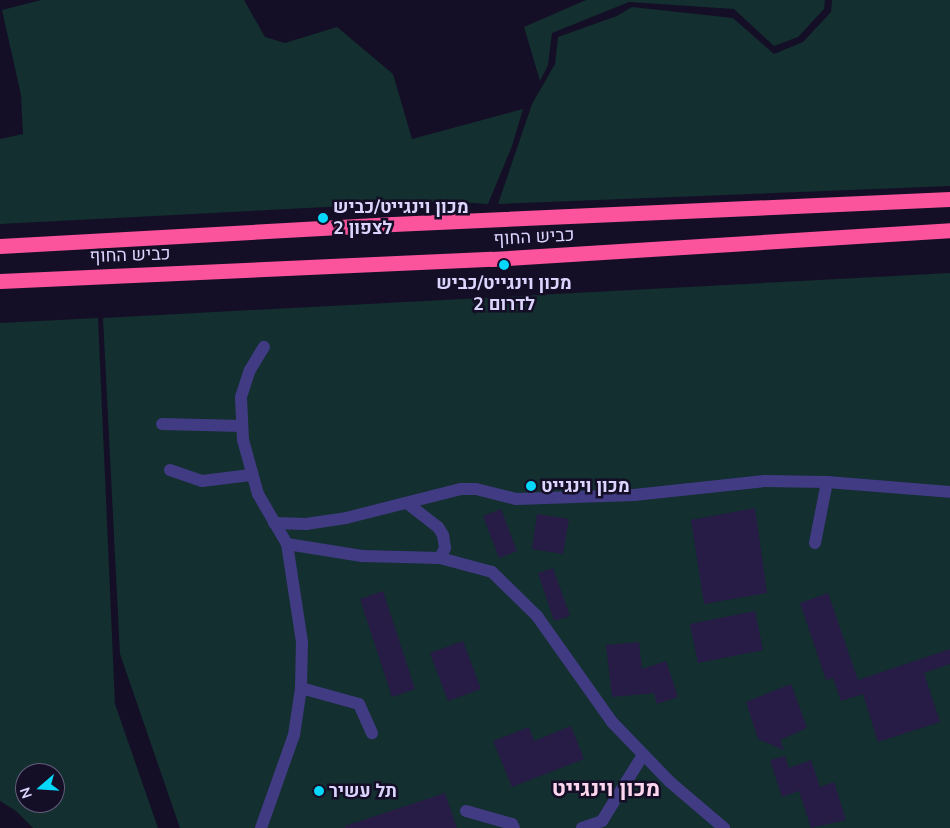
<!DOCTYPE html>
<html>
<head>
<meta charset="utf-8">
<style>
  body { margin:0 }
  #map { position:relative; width:950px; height:828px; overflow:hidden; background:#140f26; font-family:"Nunito Sans",Heebo,sans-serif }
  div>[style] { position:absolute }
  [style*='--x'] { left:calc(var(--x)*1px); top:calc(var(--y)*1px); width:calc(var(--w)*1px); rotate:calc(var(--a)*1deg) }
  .green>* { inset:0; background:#132f2f }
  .building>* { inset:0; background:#261c46 }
  .minor>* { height:12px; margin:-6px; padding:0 6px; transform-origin:6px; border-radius:6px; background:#413b84 }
  .highway>* { height:15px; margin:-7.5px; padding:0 7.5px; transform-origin:7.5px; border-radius:7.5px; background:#fc539d }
  .dots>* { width:14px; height:14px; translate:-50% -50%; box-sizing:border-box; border:2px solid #140f26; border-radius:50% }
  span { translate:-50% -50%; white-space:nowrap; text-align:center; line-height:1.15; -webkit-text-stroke:5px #140f26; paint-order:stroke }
  .poi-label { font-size:18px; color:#dbd5fe; font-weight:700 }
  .left { translate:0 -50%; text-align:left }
  .street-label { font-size:18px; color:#dbd5fe }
  .district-label { font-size:22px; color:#fed7ee; font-weight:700 }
  .north { position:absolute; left:15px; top:763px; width:50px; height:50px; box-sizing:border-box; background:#140f26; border:1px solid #645e7c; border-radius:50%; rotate:251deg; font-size:14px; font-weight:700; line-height:20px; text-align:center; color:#dbd5fe }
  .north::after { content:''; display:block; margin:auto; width:18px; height:22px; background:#05d8fa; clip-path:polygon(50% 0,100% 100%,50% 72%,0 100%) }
</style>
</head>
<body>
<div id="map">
  <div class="green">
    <i style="clip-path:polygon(41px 0,244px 0,265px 37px,285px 43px,337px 27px,393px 74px,412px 139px,523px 109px,512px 146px,488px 204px,444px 201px,0 224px,0 139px,23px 134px,21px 95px,2px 10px)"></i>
    <i style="clip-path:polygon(586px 0,825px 0,824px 9px,798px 37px,774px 46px,734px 9px,629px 2px,552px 33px,548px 65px,540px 81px,524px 27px)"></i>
    <i style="clip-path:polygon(832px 0,950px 0,950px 186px,498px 204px,532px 104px,555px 64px,558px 37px,617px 16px,632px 7px,733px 18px,774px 54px,803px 42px,831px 12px)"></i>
    <i style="clip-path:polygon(950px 273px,950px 828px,180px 828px,120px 654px,103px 318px)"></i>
    <i style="clip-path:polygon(evenodd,98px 318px,115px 704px,158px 828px,33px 828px,16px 811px,0 801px,0 323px,98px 318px,25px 773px,55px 773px,55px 803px,25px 803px,25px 773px)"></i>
  </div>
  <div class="building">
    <i style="clip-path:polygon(755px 508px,767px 593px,704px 604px,691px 520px)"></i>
    <i style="clip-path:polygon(501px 509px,517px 551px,499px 558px,483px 516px)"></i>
    <i style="clip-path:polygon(537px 514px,569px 519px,563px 554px,532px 549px)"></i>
    <i style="clip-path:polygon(553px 568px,570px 616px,554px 621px,538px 573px)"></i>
    <i style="clip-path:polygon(383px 591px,415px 689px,392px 697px,360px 599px)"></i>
    <i style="clip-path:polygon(828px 593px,858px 680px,950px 649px,950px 664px,924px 673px,940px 722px,878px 742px,863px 694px,841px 701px,833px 678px,826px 680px,800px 603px)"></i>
    <i style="clip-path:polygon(755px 611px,763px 650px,698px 663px,690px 624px)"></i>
    <i style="clip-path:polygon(463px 641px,481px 689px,448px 701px,430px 653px)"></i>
    <i style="clip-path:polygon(639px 642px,642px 669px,666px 661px,678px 697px,657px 704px,654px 693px,612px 697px,606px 645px)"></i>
    <i style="clip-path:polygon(791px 684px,807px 728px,780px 740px,784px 750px,758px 739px,746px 702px)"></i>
    <i style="clip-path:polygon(571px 726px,584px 759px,512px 787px,493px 741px,529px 727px,534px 741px)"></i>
    <i style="clip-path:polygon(785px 756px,789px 768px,811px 760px,820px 787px,834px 782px,846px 820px,811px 828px,799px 791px,782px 797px,770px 760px)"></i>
    <i style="clip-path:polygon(445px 793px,457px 828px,345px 828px,345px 826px)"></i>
  </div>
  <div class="minor">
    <i style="--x:162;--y:424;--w:80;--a:1.4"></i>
    <i style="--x:170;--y:470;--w:34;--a:19"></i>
    <i style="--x:202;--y:481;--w:49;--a:-7"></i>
    <i style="--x:407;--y:503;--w:39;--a:38"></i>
    <i style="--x:438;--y:527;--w:9;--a:58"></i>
    <i style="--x:443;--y:535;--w:13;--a:81"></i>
    <i style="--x:445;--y:548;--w:11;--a:117"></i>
    <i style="--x:274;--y:523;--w:32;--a:2"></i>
    <i style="--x:306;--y:524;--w:40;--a:-8.5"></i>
    <i style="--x:346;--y:518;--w:119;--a:-14.2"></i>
    <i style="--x:461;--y:489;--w:15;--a:0"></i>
    <i style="--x:476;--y:489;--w:41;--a:14"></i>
    <i style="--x:516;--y:499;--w:118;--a:-1.9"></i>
    <i style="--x:634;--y:495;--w:131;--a:-6.1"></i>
    <i style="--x:764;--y:481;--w:63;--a:0.9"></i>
    <i style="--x:827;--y:482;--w:123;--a:4.6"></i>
    <i style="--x:815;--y:543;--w:62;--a:-78.9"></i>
    <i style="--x:287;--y:544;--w:76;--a:9.1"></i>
    <i style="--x:362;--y:556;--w:78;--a:1.5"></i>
    <i style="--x:440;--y:558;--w:54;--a:15.1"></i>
    <i style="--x:492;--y:572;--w:63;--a:44.4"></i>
    <i style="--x:537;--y:616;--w:130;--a:54.7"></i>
    <i style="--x:612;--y:722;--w:83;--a:46"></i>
    <i style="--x:670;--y:782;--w:71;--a:40.4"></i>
    <i style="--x:301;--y:688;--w:60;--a:15.4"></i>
    <i style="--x:359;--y:704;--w:32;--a:66"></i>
    <i style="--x:466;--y:811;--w:48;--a:15.8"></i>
    <i style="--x:512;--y:824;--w:4;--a:63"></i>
    <i style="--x:261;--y:828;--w:99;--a:-70.5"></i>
    <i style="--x:294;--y:735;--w:48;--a:-81.5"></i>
    <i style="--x:301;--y:688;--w:46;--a:-88.8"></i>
    <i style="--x:302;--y:642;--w:99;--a:-98.7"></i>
    <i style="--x:287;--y:544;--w:58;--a:-120.1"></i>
    <i style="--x:258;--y:494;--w:56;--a:-105.5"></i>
    <i style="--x:243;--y:440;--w:43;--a:-92.7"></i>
    <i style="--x:241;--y:397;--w:28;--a:-72"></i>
    <i style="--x:250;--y:370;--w:27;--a:-59"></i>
    <i style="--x:582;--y:828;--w:21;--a:-19"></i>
    <i style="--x:602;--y:821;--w:78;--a:-58.2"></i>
  </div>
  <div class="highway">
    <i style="--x:0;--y:246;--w:394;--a:-3.2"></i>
    <i style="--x:393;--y:224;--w:558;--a:-2.57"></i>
    <i style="--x:0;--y:281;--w:492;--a:-2.6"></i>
    <i style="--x:492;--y:259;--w:459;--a:-3.6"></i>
  </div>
  <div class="dots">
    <i style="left:323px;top:218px;background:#05d8fa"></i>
    <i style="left:504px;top:265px;background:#05d8fa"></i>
    <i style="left:531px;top:486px;background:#05d8fa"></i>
    <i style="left:319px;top:791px;background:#05d8fa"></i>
  </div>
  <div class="poi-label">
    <span class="left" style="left:333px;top:218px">מכון וינגייט/כביש<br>2 לצפון</span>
    <span style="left:504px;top:294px">מכון וינגייט/כביש<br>2 לדרום</span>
    <span class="left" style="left:541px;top:486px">מכון וינגייט</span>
    <span class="left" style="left:329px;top:791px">תל עשיר</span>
  </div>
  <div class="street-label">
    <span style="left:534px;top:237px;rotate:-3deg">כביש החוף</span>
    <span style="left:130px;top:255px;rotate:-2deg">כביש החוף</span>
  </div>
  <div class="district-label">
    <span style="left:606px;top:790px">מכון וינגייט</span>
  </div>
  <div class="north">N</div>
</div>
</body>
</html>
